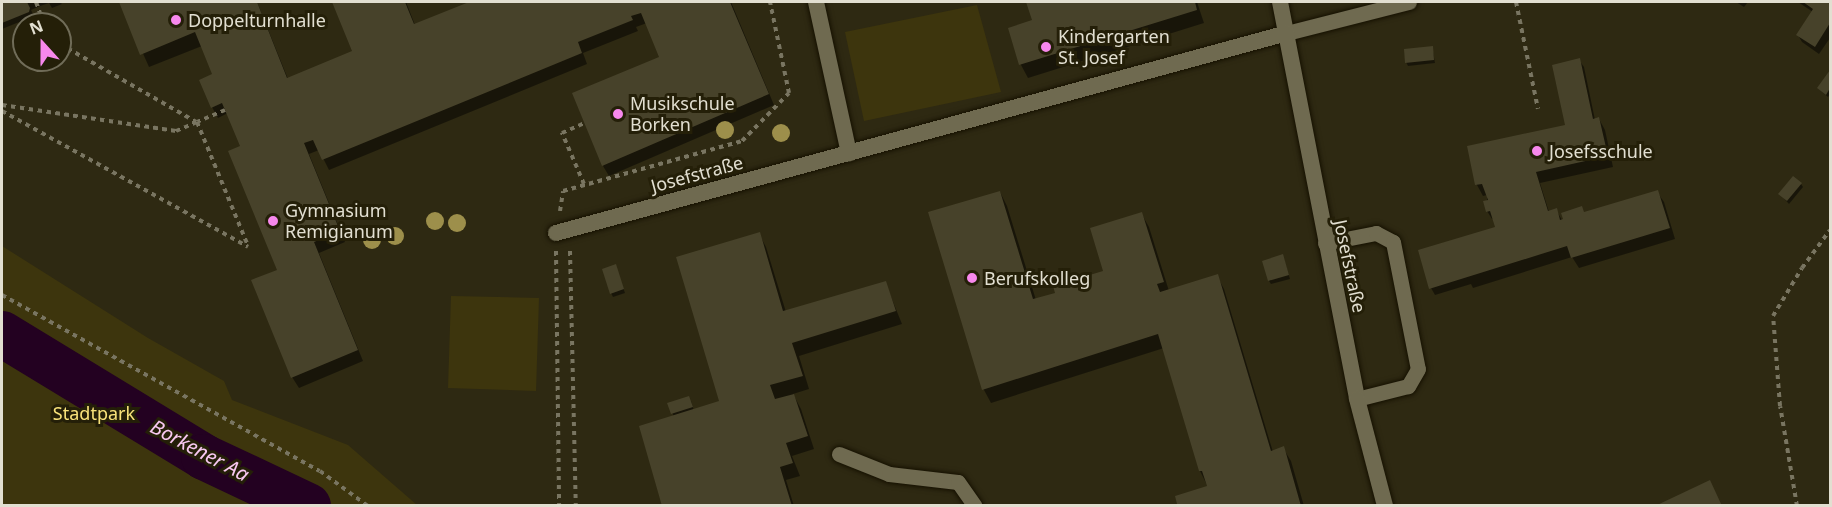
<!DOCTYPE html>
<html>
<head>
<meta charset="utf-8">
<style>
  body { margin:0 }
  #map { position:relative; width:1832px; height:507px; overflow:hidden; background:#2e2912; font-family:"Noto Sans",sans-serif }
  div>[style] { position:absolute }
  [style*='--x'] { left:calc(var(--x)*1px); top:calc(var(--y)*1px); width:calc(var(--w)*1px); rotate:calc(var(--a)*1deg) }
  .green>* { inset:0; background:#3d350d }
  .shadow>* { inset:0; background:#0007 }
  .river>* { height:46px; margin:-23px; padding:0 23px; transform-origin:23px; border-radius:23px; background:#230121 }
  .building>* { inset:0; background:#47422a }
  .path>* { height:4px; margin-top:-2px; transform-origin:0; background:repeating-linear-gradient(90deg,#797561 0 4.5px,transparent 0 9px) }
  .roads { filter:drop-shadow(0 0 2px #161100) drop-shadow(0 0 2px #161100) }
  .service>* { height:15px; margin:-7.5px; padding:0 7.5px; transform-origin:7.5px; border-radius:7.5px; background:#6f6a50 }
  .minor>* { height:16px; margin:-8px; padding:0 8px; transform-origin:8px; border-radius:8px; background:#6f6a50 }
  .trees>* { width:18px; height:18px; margin:-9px; border-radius:50%; background:#9d8f4b }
  .dots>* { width:16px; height:16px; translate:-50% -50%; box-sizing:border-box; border:3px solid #241f08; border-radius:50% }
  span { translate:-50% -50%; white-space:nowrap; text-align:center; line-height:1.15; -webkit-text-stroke:6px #241f08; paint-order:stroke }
  .poi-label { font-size:18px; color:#e2dfd1 }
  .left { translate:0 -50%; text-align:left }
  .street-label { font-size:18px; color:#e2dfd1 }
  .park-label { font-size:18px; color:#f8e27a }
  .water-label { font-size:20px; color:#f8c8f1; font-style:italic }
  .frame { position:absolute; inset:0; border:3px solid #e2dfd1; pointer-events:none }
  .north { position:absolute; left:12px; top:12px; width:60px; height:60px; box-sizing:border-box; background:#241f08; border:2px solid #706c58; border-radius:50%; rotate:339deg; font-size:16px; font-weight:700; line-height:24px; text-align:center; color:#e2dfd1 }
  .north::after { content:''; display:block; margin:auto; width:21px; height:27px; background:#f788ec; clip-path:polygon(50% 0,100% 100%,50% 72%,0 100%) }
</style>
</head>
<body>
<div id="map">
  <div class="green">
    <i style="clip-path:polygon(977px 5px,1001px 92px,864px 121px,845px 32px)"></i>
    <i style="clip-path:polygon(2px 246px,148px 338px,224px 381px,232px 400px,348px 445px,417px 505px,2px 505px)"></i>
    <i style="clip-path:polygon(451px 296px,539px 298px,536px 391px,448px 388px)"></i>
  </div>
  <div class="shadow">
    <i style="clip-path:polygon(2px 2px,60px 2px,62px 4px,52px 8px,49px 3px,40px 6px,31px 10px,34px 16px,2px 29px)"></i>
    <i style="clip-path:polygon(120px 2px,257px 2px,288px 79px,354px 52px,333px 2px,406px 2px,415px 25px,473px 2px,731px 2px,774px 105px,609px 176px,603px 166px,661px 58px,647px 23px,636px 27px,638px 31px,583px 53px,587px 64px,329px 170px,319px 150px,309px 154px,345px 242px,319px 253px,363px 361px,299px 388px,292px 377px,278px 271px,242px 147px,228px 113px,218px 118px,212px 107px,214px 75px,202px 46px,149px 67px)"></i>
    <i style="clip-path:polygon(1027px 2px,1197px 2px,1204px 23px,1028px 78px,1021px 65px,1010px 29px,1034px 21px)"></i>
    <i style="clip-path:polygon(1736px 2px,1748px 2px,1744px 7px)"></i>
    <i style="clip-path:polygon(1798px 2px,1830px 2px,1830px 38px,1819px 54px,1802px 42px,1798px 35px,1813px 12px)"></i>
    <i style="clip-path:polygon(1432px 47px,1435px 63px,1408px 66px,1406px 62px)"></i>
    <i style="clip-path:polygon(1579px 60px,1584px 67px,1595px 120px,1599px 119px,1605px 130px,1613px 167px,1540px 183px,1549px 212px,1556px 210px,1562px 220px,1657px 192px,1664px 202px,1675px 239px,1579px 268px,1572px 257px,1473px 288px,1471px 284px,1435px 295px,1431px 288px,1498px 228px,1494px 218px,1492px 219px,1487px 211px,1487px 195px,1483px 196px,1477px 185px,1468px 147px,1566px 126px)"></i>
    <i style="clip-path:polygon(1830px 73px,1830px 94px,1828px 97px,1819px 89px)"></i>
    <i style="clip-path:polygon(1801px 184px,1803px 187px,1789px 204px,1780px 194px)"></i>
    <i style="clip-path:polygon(1000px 192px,1007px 206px,1036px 300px,1057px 293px,1105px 272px,1141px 213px,1149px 227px,1169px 291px,1217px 276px,1224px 289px,1273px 452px,1283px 448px,1291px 461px,1304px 506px,1177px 506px,1208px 487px,1200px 471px,1164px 348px,991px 403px,984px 390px,930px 213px)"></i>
    <i style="clip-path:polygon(759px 234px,766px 247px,786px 312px,885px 282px,902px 324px,799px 356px,809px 389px,793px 394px,801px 409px,814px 449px,792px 456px,800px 476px,786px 480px,794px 506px,664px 506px,674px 417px,669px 404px,691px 401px,694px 411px,721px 402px)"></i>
    <i style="clip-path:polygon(1284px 259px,1290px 279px,1271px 284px,1269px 281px)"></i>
    <i style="clip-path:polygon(617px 270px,625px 293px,613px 297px,611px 293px)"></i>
  </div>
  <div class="river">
    <i style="--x:2;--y:334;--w:237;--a:31.3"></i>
    <i style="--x:204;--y:457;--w:115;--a:25.2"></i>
  </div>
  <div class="building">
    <i style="clip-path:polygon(2px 2px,27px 2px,30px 8px,29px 12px,2px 23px)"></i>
    <i style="clip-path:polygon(119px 2px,257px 2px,287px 78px,352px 51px,332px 2px,405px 2px,414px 24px,469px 2px,730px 2px,769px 94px,602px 166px,572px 93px,659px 57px,641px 13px,631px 16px,633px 20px,578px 42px,582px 53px,322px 160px,313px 140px,304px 143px,340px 231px,314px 242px,358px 350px,291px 378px,251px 280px,277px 270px,228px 151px,240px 146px,222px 103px,211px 108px,199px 80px,212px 74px,195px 32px,140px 55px)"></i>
    <i style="clip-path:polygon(1026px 2px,1195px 2px,1197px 10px,1019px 65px,1008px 28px,1032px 20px)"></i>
    <i style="clip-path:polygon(1803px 2px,1830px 2px,1830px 23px,1815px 47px,1796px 35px,1813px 9px)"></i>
    <i style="clip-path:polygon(1433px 46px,1434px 60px,1405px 63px,1404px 49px)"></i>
    <i style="clip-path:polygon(1580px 58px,1593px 119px,1599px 117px,1608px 156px,1536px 172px,1548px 211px,1557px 208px,1560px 220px,1563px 219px,1561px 213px,1582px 206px,1584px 212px,1658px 190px,1670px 228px,1571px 258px,1567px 246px,1429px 289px,1418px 250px,1495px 227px,1490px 211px,1486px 212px,1483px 201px,1488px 200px,1482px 184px,1475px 185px,1467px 146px,1565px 125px,1552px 65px)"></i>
    <i style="clip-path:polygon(1830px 70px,1830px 88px,1826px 95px,1817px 88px)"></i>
    <i style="clip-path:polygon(1793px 176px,1802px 183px,1787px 201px,1778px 194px)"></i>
    <i style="clip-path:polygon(1000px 191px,1033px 299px,1055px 293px,1053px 286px,1103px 271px,1090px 228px,1142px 212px,1164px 282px,1157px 284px,1160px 292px,1218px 274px,1271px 451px,1284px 446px,1301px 506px,1173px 506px,1177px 504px,1175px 496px,1207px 486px,1202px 471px,1199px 471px,1158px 334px,982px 390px,928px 212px)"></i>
    <i style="clip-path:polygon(760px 232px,783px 311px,886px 281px,896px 311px,792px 343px,803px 376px,770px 385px,775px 399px,794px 394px,808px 436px,786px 443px,793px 463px,780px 467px,792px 506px,662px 506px,639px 426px,719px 401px,676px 257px)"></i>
    <i style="clip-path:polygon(1283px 254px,1289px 275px,1268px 281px,1262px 261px)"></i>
    <i style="clip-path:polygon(616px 264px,624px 289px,610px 294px,602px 269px)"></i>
    <i style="clip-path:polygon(689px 396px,693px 407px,671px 414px,667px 403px)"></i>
    <i style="clip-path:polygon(1710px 480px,1722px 506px,1655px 506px)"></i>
  </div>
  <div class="path">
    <i style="--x:36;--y:2;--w:23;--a:70"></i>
    <i style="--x:1516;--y:2;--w:109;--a:78.4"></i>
    <i style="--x:60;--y:44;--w:157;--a:29.8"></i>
    <i style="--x:2;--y:105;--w:176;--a:8.5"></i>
    <i style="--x:176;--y:131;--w:23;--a:-23"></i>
    <i style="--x:225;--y:110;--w:30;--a:157"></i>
    <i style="--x:197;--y:122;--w:134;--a:67.6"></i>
    <i style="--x:2;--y:111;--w:281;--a:28.9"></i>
    <i style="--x:584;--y:184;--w:56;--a:-113.3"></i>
    <i style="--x:562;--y:133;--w:24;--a:-24"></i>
    <i style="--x:560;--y:211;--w:20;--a:-81"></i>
    <i style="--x:563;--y:191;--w:186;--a:-15.6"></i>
    <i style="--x:742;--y:141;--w:67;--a:-45.6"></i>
    <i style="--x:789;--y:93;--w:93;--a:-101.8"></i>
    <i style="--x:556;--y:251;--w:255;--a:89.3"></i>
    <i style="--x:570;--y:251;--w:255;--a:88.7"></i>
    <i style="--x:2;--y:295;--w:363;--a:29"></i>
    <i style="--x:320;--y:471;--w:59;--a:36.1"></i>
    <i style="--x:1797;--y:506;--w:101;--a:-99.6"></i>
    <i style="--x:1780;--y:406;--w:90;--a:-94.4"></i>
    <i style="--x:1773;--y:316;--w:56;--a:-58.9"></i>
    <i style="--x:1802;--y:268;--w:47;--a:-53.6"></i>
  </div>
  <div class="roads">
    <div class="service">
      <i style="--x:1287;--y:33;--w:126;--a:-14.3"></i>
      <i style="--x:1325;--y:243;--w:52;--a:-11.1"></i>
      <i style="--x:1376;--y:233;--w:19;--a:28"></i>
      <i style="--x:1393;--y:242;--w:129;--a:78.9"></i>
      <i style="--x:1418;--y:369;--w:20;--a:120"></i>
      <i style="--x:1408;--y:386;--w:53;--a:165.7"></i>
      <i style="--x:839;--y:454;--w:54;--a:21.8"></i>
      <i style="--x:889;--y:474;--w:69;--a:6.6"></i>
      <i style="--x:958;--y:482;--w:29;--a:55"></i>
    </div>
    <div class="minor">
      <i style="--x:816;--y:2;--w:155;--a:77.7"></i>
      <i style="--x:1280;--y:2;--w:404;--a:79"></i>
      <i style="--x:1357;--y:399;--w:111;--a:75.3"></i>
      <i style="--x:556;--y:233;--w:758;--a:-15.3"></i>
    </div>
  </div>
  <div class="trees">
    <i style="left:725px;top:130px"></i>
    <i style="left:781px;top:133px"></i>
    <i style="left:435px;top:221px"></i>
    <i style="left:457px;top:223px"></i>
    <i style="left:395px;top:236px"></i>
    <i style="left:372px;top:240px"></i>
  </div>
  <div class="dots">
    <i style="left:176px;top:20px;background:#f788ec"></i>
    <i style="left:1046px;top:47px;background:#f788ec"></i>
    <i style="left:618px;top:114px;background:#f788ec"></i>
    <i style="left:1537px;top:151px;background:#f788ec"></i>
    <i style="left:273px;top:221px;background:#f788ec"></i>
    <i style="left:972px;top:278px;background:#f788ec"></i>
  </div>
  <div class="poi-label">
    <span class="left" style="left:188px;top:20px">Doppelturnhalle</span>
    <span class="left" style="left:1058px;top:47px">Kindergarten<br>St. Josef</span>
    <span class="left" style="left:630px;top:114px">Musikschule<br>Borken</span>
    <span class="left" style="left:1549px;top:151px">Josefsschule</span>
    <span class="left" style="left:285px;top:221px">Gymnasium<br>Remigianum</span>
    <span class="left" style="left:984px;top:278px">Berufskolleg</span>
  </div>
  <div class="street-label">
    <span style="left:697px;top:174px;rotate:-15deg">Josefstraße</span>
    <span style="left:1350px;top:266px;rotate:78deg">Josefstraße</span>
  </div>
  <div class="park-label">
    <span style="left:94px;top:413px">Stadtpark</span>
  </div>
  <div class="water-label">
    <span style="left:200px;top:450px;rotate:28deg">Borkener Aa</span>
  </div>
  <div class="frame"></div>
  <div class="north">N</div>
</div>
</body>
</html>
